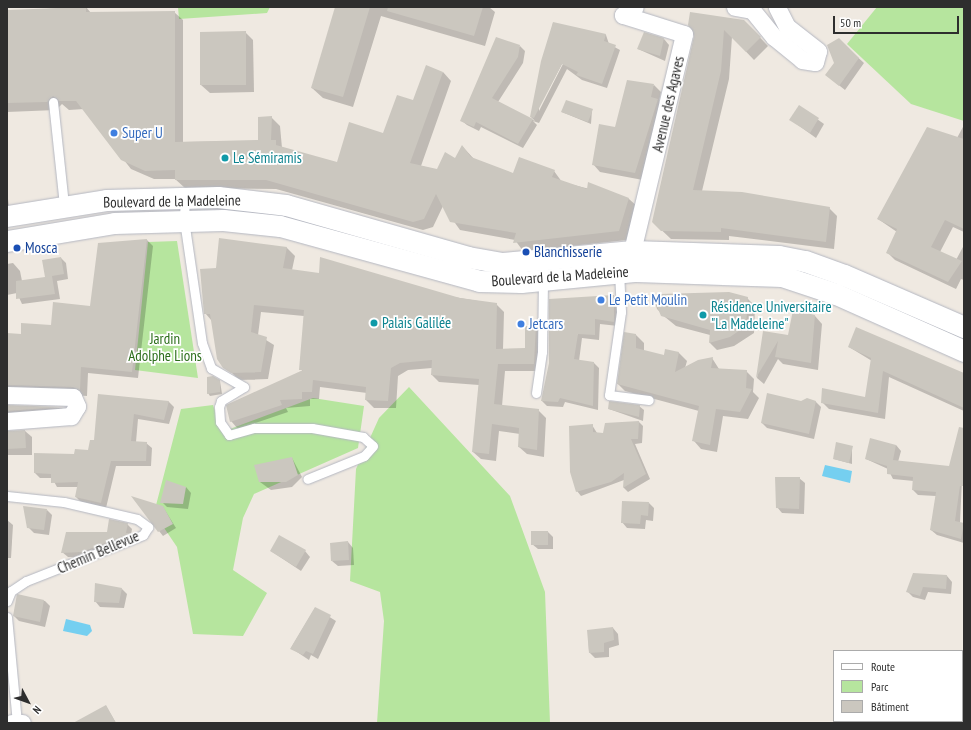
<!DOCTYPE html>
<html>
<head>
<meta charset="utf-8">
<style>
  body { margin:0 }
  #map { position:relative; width:971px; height:730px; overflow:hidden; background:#efe9e1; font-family:"PT Sans Narrow",sans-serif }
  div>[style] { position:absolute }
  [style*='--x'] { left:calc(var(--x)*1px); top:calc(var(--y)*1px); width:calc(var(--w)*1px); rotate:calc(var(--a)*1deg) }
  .green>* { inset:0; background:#b6e59e }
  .water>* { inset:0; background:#75cff0 }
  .shadow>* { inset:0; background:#0003 }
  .building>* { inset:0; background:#cbc7bf }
  .roads { filter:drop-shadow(0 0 1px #b4b7c1) drop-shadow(0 0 1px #b4b7c1) }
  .service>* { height:9px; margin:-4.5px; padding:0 4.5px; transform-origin:4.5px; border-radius:4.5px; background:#fff }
  .minor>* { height:17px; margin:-8.5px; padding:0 8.5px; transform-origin:8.5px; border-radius:8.5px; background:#fff }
  .tertiary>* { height:21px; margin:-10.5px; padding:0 10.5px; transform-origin:10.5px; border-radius:10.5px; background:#fff }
  .dots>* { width:11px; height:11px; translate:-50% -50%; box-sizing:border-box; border:2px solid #fff; border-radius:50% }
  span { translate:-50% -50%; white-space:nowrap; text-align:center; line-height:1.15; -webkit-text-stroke:3.5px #fff; paint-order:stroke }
  .street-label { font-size:15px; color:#2e2e2e }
  .shop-label { font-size:15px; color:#366cbe }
  .left { translate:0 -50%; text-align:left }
  .culture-label { font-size:15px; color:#0d838f }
  .transit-label { font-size:15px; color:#164399 }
  .park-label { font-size:15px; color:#2c6e1b }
  .frame { position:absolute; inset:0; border:8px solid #2e2e2e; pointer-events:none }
  .legend { position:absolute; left:833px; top:650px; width:130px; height:72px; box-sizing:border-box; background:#fff; border:1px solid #ababab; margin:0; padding:5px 7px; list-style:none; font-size:12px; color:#2e2e2e }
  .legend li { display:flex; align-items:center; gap:8px; height:20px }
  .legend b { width:20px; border:1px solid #ababab }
  .north { position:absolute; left:8px; top:682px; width:40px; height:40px; -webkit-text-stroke:3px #fff; paint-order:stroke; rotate:131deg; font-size:11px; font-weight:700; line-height:16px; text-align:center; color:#2e2e2e }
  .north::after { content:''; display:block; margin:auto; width:14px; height:18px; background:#2e2e2e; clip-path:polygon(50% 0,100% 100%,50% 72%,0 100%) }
  .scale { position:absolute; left:833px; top:16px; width:126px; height:18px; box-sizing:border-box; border:2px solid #2e2e2e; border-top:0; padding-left:5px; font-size:12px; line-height:14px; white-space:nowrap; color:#2e2e2e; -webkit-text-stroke:3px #fff; paint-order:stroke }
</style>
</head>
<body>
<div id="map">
  <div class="green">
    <i style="clip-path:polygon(178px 7px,270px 7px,267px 13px,179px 19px)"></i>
    <i style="clip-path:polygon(877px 7px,964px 7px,964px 121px,911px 104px,847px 44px)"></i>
    <i style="clip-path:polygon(177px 241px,198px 378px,135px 370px,148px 242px)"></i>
    <i style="clip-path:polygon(409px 387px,510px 496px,545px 592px,550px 723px,377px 723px,384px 621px,380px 592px,350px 581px,356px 469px,379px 418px)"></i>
    <i style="clip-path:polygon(313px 398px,364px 406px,358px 448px,254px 494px,243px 518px,233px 570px,267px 593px,243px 636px,193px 634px,177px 547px,154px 513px,181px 409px,213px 405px,222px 432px)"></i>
  </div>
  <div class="water">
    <i style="clip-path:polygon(825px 465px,852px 471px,850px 483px,822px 476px)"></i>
    <i style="clip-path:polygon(66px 619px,90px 625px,92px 631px,87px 636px,63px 631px)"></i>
  </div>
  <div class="shadow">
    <i style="clip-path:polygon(86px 7px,91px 13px,174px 12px,183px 20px,183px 142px,259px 141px,271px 117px,280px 126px,282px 148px,338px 163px,383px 134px,443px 72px,451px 81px,421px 166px,437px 170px,456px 159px,463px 147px,474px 159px,514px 174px,554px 171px,562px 182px,629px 199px,638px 207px,627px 240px,523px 251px,515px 240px,460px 230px,443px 206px,433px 227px,423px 230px,276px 189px,185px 188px,175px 179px,154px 179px,131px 169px,84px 109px,69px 110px,62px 104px,56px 110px,7px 112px,7px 11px)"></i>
    <i style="clip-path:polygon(336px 7px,489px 7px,495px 12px,485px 46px,381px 16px,353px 107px,323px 98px,312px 88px)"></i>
    <i style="clip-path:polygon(744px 21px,768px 46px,754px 60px,732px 37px,729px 79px,702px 191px,829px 208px,837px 216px,834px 249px,729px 236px,729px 240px,671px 239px,653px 222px,695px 36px)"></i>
    <i style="clip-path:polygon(evenodd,553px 23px,606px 35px,609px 44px,620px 50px,607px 88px,582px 80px,567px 69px,539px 123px,533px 121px,537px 125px,523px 148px,481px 127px,479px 131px,467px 125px,462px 121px,520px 46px,525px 51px,523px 63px,498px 102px,535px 121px,531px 117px,553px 23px,564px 60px,565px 60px,539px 111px,539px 107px,564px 60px)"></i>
    <i style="clip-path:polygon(245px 32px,253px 40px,254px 92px,210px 93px,201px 85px,201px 33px)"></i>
    <i style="clip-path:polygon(664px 39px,669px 45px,665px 61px,638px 49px)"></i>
    <i style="clip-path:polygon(839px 40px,864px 63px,845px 90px,826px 75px,835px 63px)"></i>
    <i style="clip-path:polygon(654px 85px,661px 92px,659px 102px,665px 108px,643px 180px,600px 172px,593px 164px,616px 128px)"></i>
    <i style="clip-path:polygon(799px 106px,824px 124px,816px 138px,791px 120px)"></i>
    <i style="clip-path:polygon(592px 110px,591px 124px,562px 112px)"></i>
    <i style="clip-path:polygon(964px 125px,964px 232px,953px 227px,940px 252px,956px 260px,964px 245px,964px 280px,961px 279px,956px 289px,895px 260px,887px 252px,897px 232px,878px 219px,957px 138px)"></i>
    <i style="clip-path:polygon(7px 191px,9px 207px,7px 208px)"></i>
    <i style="clip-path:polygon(220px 239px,287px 248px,295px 256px,292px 270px,496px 304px,504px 312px,503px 349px,526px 349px,536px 327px,544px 334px,541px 371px,505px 371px,502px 406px,538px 410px,546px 418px,544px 457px,527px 454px,519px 447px,520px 434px,499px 431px,496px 461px,481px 459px,473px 452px,479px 385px,439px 382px,432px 375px,432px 368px,408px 370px,398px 376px,396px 408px,374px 408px,366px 400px,367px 393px,320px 387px,319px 399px,310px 399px,310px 406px,286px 408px,288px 412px,238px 429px,231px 421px,302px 372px,304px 316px,261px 312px,258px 335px,274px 345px,268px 379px,239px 380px,226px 367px,212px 321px,205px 313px,217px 269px)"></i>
    <i style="clip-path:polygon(147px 240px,153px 246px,138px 378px,88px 373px,87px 396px,14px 391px,7px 395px,7px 334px,22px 335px,51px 326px,91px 307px,99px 244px)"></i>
    <i style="clip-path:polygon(61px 258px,66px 263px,68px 279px,57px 281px,60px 299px,22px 304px,17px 293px,7px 295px,7px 264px,13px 263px,20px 271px,22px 281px,46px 278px)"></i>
    <i style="clip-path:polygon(614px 296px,619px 301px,618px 326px,600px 324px,599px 340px,582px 338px,579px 361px,594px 363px,599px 368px,598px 410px,565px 402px,563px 407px,547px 406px,542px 401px,550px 364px)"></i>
    <i style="clip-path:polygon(654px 298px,747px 298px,755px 306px,754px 333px,734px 346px,717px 350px,710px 343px,710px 335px,676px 326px,665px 317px,657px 309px)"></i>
    <i style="clip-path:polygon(794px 311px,815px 316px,822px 324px,818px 370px,783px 364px,778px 359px,764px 384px,757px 378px,764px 332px,789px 336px)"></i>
    <i style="clip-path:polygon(636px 335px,644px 343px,644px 351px,664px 356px,666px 350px,679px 353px,687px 361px,685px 368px,712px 358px,719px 369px,746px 371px,754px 379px,753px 392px,759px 398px,748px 419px,723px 416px,717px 452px,701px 449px,694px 441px,699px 411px,625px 391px,618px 384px)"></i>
    <i style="clip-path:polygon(849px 347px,964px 374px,964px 411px,889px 377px,885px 419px,829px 409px,822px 402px,866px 398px,872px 361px)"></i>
    <i style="clip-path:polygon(220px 381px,222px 394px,210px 396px,208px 393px)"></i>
    <i style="clip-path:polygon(99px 395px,169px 402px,174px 407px,169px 424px,138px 419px,136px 442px,146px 443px,152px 448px,151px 466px,116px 466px,106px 508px,81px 502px,76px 497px,78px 487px,57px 487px,52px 478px,40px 478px,35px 473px,35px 454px,75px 455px,89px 451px,95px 441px)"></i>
    <i style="clip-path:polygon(815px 401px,821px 407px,814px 439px,767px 428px,762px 423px,801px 402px)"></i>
    <i style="clip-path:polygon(7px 406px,62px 408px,67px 413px,7px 421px)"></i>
    <i style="clip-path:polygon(639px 406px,644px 410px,643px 421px,609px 409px)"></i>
    <i style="clip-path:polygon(639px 422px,643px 426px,642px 443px,635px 444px,650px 479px,628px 492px,624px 488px,624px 480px,581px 496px,577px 491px,592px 425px,597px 433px,604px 434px)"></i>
    <i style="clip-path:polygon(7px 431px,25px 431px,32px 437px,32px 455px,7px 455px)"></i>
    <i style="clip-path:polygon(964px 436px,960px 523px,964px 524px,964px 543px,937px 535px,931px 530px,936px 496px,918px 495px,913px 490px,914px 481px,893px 479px,888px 469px,866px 459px,896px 445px,901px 451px,898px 462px,950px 467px)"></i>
    <i style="clip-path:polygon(852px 446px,852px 464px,834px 459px)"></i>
    <i style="clip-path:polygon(292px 458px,302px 477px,292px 487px,271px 490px,260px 482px)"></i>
    <i style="clip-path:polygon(799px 478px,805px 483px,804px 514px,782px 513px,777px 507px)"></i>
    <i style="clip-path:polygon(186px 487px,191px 493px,188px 509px,167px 507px,162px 502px)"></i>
    <i style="clip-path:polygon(133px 498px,163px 507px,176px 528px,163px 536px)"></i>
    <i style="clip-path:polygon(649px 503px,654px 508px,653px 521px,646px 520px,645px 529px,627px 528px,622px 522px)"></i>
    <i style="clip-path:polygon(47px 510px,52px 515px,49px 535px,34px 533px,28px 527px)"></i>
    <i style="clip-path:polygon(7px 520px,13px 525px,11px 558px,7px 558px)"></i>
    <i style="clip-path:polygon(127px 524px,132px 529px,131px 535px,88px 557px,68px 557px,62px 552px)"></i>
    <i style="clip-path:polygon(548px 532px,553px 537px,553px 549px,538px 549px,532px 544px)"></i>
    <i style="clip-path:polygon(348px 542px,353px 548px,354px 565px,338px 566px,332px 561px)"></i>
    <i style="clip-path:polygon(271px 551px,305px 551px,310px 557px,301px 571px)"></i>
    <i style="clip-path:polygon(914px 574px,947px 576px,952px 582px,951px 594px,928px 592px,925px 600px,913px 597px,908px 592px)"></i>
    <i style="clip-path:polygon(122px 589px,127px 594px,124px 608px,100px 607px,95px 601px)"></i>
    <i style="clip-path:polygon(18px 595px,45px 601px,50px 606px,45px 627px,19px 621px,14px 616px)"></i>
    <i style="clip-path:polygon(315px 608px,336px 621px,318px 659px,311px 655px,309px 660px,291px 648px)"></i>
    <i style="clip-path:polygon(613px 628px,618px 634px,619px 645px,609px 648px,609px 657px,595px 658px,589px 652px,588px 631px)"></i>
    <i style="clip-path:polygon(106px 706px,116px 723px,89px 723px)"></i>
  </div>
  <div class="building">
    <i style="clip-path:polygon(86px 7px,86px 12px,175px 11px,175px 142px,258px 140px,258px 117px,272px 116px,271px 140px,276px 140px,276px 145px,337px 162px,349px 122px,383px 133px,397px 95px,413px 100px,426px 65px,443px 72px,410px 163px,437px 169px,445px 152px,455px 158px,462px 145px,471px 157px,513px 173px,519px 157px,555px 170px,552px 177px,587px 189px,588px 182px,629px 198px,619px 231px,513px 243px,516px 233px,450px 222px,436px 194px,424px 219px,413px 222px,266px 180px,175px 180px,175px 170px,145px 171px,121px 160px,76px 101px,59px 101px,53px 96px,47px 102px,7px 103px,7px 10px)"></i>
    <i style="clip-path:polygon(335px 7px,370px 7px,343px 97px,311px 88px)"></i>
    <i style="clip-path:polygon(388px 7px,483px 7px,474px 36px,387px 11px)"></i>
    <i style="clip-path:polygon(690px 12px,744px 20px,761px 37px,746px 52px,724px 30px,721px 71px,693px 190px,742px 192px,830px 207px,826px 242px,721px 228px,721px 232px,661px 231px,652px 222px,694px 36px,688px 25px)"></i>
    <i style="clip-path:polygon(553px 22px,606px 34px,604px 41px,616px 45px,602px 84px,576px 75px,578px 72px,562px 64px,534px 118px,530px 117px,541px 61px)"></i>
    <i style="clip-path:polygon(246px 31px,246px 85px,200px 85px,200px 32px)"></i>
    <i style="clip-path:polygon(644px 32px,664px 38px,660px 56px,637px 49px)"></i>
    <i style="clip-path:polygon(496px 37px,520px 45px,518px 57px,492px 98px,533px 119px,518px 144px,476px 122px,474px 127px,460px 121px)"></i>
    <i style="clip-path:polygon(839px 38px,859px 58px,839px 86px,825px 75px,834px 63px,827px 45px)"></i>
    <i style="clip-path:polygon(627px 80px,654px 84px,651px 97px,658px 99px,635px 173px,592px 165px,599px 124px,615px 127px)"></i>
    <i style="clip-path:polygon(566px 100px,593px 109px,588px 122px,561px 112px)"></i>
    <i style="clip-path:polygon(799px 105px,819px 118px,810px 133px,789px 120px)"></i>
    <i style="clip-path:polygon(927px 127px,964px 139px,964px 229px,945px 220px,931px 247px,962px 261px,948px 282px,886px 253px,897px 229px,877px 219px)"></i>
    <i style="clip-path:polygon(219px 238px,287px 247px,283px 268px,319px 273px,320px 257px,460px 298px,497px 303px,496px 349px,525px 348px,525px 326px,536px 326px,534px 364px,498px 364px,494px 404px,539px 409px,537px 450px,518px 447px,519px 428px,492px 424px,489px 454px,472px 452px,479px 379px,431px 375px,432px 360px,400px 363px,391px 368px,388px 401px,365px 400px,366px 387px,313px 380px,312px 392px,302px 392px,302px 399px,280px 400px,282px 405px,230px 422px,226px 405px,303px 370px,299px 370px,304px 310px,254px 305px,251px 332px,267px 337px,261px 372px,231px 373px,223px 368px,217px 359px,210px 314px,204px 314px,200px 269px,216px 268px)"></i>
    <i style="clip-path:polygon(147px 239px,132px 372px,81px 367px,80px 391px,73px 387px,7px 385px,7px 333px,21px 334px,21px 323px,51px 325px,53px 302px,90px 306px,98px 243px)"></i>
    <i style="clip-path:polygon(61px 257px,64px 274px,52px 276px,55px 294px,16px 299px,16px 281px,45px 277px,42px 260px)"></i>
    <i style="clip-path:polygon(729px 292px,748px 297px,746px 326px,730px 337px,709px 343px,710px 330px,661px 316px,653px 297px,660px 298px,660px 294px)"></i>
    <i style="clip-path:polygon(614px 295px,614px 322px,595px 319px,595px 335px,578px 334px,574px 359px,594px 362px,593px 406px,560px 398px,558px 402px,541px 401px,549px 363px,549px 299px)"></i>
    <i style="clip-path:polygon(793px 310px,815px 315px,811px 363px,775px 357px,778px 341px,756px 378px,763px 331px,788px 335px)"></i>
    <i style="clip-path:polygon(856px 327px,964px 373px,964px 408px,883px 371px,878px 413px,821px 403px,822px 388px,865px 397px,871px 358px,848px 347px)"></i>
    <i style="clip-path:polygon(624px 332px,636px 334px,636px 348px,664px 355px,665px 349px,679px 352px,675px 372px,698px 360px,713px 357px,711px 368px,747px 370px,746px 388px,752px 389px,740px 412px,716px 409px,710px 445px,692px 441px,699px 406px,617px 384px)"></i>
    <i style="clip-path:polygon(213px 376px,220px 380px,220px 392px,207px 394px,207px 377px)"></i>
    <i style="clip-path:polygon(767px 393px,801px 401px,807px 398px,816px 401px,809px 434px,761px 423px)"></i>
    <i style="clip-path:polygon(98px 394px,169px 401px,164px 420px,134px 414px,131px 441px,147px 442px,146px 461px,111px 461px,101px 503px,75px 497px,78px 482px,51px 483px,51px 474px,34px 473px,34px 453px,74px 454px,75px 449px,88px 450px,90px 440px,94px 440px)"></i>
    <i style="clip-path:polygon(609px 401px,640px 405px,639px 417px,608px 409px)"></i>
    <i style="clip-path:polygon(7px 405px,62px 407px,7px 411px)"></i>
    <i style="clip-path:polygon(639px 421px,638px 439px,631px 439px,646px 474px,623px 488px,624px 473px,611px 482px,576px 492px,570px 472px,569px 426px,593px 424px,593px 432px,603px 433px,605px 423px)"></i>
    <i style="clip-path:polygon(959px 427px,964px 428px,964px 486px,960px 486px,955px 521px,964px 523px,961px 539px,930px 530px,936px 492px,912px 490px,913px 477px,887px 474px,887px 466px,865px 459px,870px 438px,896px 445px,893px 460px,949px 466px)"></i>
    <i style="clip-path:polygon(25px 430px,26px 448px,7px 449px,7px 431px)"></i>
    <i style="clip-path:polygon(836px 442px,853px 446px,849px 463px,833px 459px)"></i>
    <i style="clip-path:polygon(292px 457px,298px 475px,286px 482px,259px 482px,254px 465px)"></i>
    <i style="clip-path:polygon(775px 477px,800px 477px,799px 509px,776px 508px)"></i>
    <i style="clip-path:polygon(166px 480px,186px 487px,183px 504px,160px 503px)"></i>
    <i style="clip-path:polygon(131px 496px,163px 506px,173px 524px,158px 532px)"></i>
    <i style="clip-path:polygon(622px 501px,649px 502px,648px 516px,641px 515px,640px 524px,621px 523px)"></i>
    <i style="clip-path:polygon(23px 506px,47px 509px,44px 530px,27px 528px)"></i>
    <i style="clip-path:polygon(109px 519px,128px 523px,126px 533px,131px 533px,82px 552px,61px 553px,66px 532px,107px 532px)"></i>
    <i style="clip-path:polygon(531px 531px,548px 531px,548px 545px,531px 545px)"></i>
    <i style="clip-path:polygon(279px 535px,306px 550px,296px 567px,270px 551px)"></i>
    <i style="clip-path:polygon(348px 541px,349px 560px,331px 561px,330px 543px)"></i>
    <i style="clip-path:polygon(913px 573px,947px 575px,946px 589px,923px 587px,920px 596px,906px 592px)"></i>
    <i style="clip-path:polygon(95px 583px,122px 588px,119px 603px,94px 602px)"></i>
    <i style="clip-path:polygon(17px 594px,44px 600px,40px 622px,13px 616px)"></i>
    <i style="clip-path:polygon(315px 607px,331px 615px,313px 654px,306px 651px,303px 655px,290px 649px)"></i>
    <i style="clip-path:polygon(613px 627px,614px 640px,604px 643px,604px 652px,589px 653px,587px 630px)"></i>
    <i style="clip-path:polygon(106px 705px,116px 723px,73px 723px)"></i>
  </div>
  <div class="roads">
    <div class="service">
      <i style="--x:53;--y:102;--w:104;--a:83.9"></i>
      <i style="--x:185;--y:198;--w:22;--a:93"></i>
      <i style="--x:184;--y:220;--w:124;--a:81.7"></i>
      <i style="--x:202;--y:343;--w:27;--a:70"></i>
      <i style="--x:211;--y:368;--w:38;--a:30"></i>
      <i style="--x:244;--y:387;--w:27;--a:149"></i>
      <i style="--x:221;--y:401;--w:6;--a:108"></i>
      <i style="--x:219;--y:407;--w:15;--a:86"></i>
      <i style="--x:220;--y:422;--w:16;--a:55"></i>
      <i style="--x:229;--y:435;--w:26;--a:-16"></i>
      <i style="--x:254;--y:428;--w:58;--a:0"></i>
      <i style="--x:312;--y:428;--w:52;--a:10"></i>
      <i style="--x:363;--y:437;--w:13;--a:42"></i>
      <i style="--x:373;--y:446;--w:13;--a:132"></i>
      <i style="--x:364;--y:456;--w:61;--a:158"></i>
      <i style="--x:619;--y:272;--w:40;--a:87.1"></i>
      <i style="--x:621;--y:312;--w:84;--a:98.2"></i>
      <i style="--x:609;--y:395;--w:40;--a:7.1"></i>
      <i style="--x:536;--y:393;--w:41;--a:-81.7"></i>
      <i style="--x:542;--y:352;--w:72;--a:-89.2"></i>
      <i style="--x:7;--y:496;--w:57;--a:6"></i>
      <i style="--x:64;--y:502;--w:75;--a:13.1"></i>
      <i style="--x:137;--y:519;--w:14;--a:36"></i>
      <i style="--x:148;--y:527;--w:9;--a:122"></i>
      <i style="--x:143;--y:535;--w:126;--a:158.5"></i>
      <i style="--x:26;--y:581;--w:18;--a:146"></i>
      <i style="--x:11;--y:591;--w:11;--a:112"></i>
      <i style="--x:7;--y:617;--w:105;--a:84.6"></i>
    </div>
    <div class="minor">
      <i style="--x:735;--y:7;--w:17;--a:10"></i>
      <i style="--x:752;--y:10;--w:35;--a:51"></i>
      <i style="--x:774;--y:37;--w:36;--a:39"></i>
      <i style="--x:802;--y:60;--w:13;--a:9"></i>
      <i style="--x:815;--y:62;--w:11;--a:-75"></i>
      <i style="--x:818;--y:51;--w:39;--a:-142"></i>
      <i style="--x:787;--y:27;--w:22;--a:-117"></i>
      <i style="--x:632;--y:251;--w:223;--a:-76.5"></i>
      <i style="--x:684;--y:34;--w:64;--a:-162.7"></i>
      <i style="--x:623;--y:15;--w:14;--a:-34"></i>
      <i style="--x:7;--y:395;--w:66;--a:1.7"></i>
      <i style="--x:73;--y:397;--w:10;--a:66"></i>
      <i style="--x:77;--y:406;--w:12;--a:121"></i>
      <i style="--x:71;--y:416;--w:64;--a:175.5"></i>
      <i style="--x:12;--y:723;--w:10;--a:0"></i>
    </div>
    <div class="tertiary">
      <i style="--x:7;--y:216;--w:100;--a:-9.2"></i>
      <i style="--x:106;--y:200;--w:112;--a:-1.5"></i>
      <i style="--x:218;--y:197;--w:68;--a:6.7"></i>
      <i style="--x:286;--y:205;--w:189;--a:15.9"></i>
      <i style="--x:468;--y:257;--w:36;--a:10"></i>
      <i style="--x:503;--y:263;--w:130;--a:-5.3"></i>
      <i style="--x:632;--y:251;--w:147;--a:1.9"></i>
      <i style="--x:779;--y:256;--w:26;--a:11"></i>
      <i style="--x:805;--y:261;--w:41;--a:19.7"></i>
      <i style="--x:844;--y:275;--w:131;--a:23.4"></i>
      <i style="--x:7;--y:241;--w:109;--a:-9.5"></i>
      <i style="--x:114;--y:223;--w:109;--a:-1.6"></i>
      <i style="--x:223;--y:220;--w:57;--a:6"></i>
      <i style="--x:280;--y:226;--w:206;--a:15.4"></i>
      <i style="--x:479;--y:281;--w:42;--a:1.4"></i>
      <i style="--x:521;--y:282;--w:116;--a:-5.5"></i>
      <i style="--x:636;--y:271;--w:146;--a:2"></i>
      <i style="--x:782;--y:276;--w:57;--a:18.4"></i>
      <i style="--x:836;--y:294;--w:140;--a:24"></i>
    </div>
  </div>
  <div class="dots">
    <i style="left:114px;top:133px;background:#3f7fe0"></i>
    <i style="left:225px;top:158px;background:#0f9aa8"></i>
    <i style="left:17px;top:248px;background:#1a4fb4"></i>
    <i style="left:526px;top:252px;background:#1a4fb4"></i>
    <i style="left:601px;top:300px;background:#3f7fe0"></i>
    <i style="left:703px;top:315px;background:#0f9aa8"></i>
    <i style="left:374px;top:323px;background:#0f9aa8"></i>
    <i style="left:521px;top:324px;background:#3f7fe0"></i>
  </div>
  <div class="street-label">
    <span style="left:668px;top:104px;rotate:-77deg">Avenue des Agaves</span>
    <span style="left:172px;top:201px;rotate:-1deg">Boulevard de la Madeleine</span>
    <span style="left:560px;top:276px;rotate:-4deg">Boulevard de la Madeleine</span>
    <span style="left:98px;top:552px;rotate:-23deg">Chemin Bellevue</span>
  </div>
  <div class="shop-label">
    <span class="left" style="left:122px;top:133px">Super U</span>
    <span class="left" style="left:609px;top:300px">Le Petit Moulin</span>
    <span class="left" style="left:529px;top:324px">Jetcars</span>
  </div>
  <div class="culture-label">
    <span class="left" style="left:233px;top:158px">Le Sémiramis</span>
    <span class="left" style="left:711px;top:315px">Résidence Universitaire<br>"La Madeleine"</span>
    <span class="left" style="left:382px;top:323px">Palais Galilée</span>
  </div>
  <div class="transit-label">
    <span class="left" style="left:25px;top:248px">Mosca</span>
    <span class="left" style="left:534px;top:252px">Blanchisserie</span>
  </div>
  <div class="park-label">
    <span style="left:165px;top:347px">Jardin<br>Adolphe Lions</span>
  </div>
  <div class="frame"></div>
  <ul class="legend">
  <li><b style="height:5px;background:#fff"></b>Route</li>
  <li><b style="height:11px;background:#b6e59e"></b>Parc</li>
  <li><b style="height:11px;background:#cbc7bf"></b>Bâtiment</li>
  </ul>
  <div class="north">N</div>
  <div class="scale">50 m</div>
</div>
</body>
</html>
